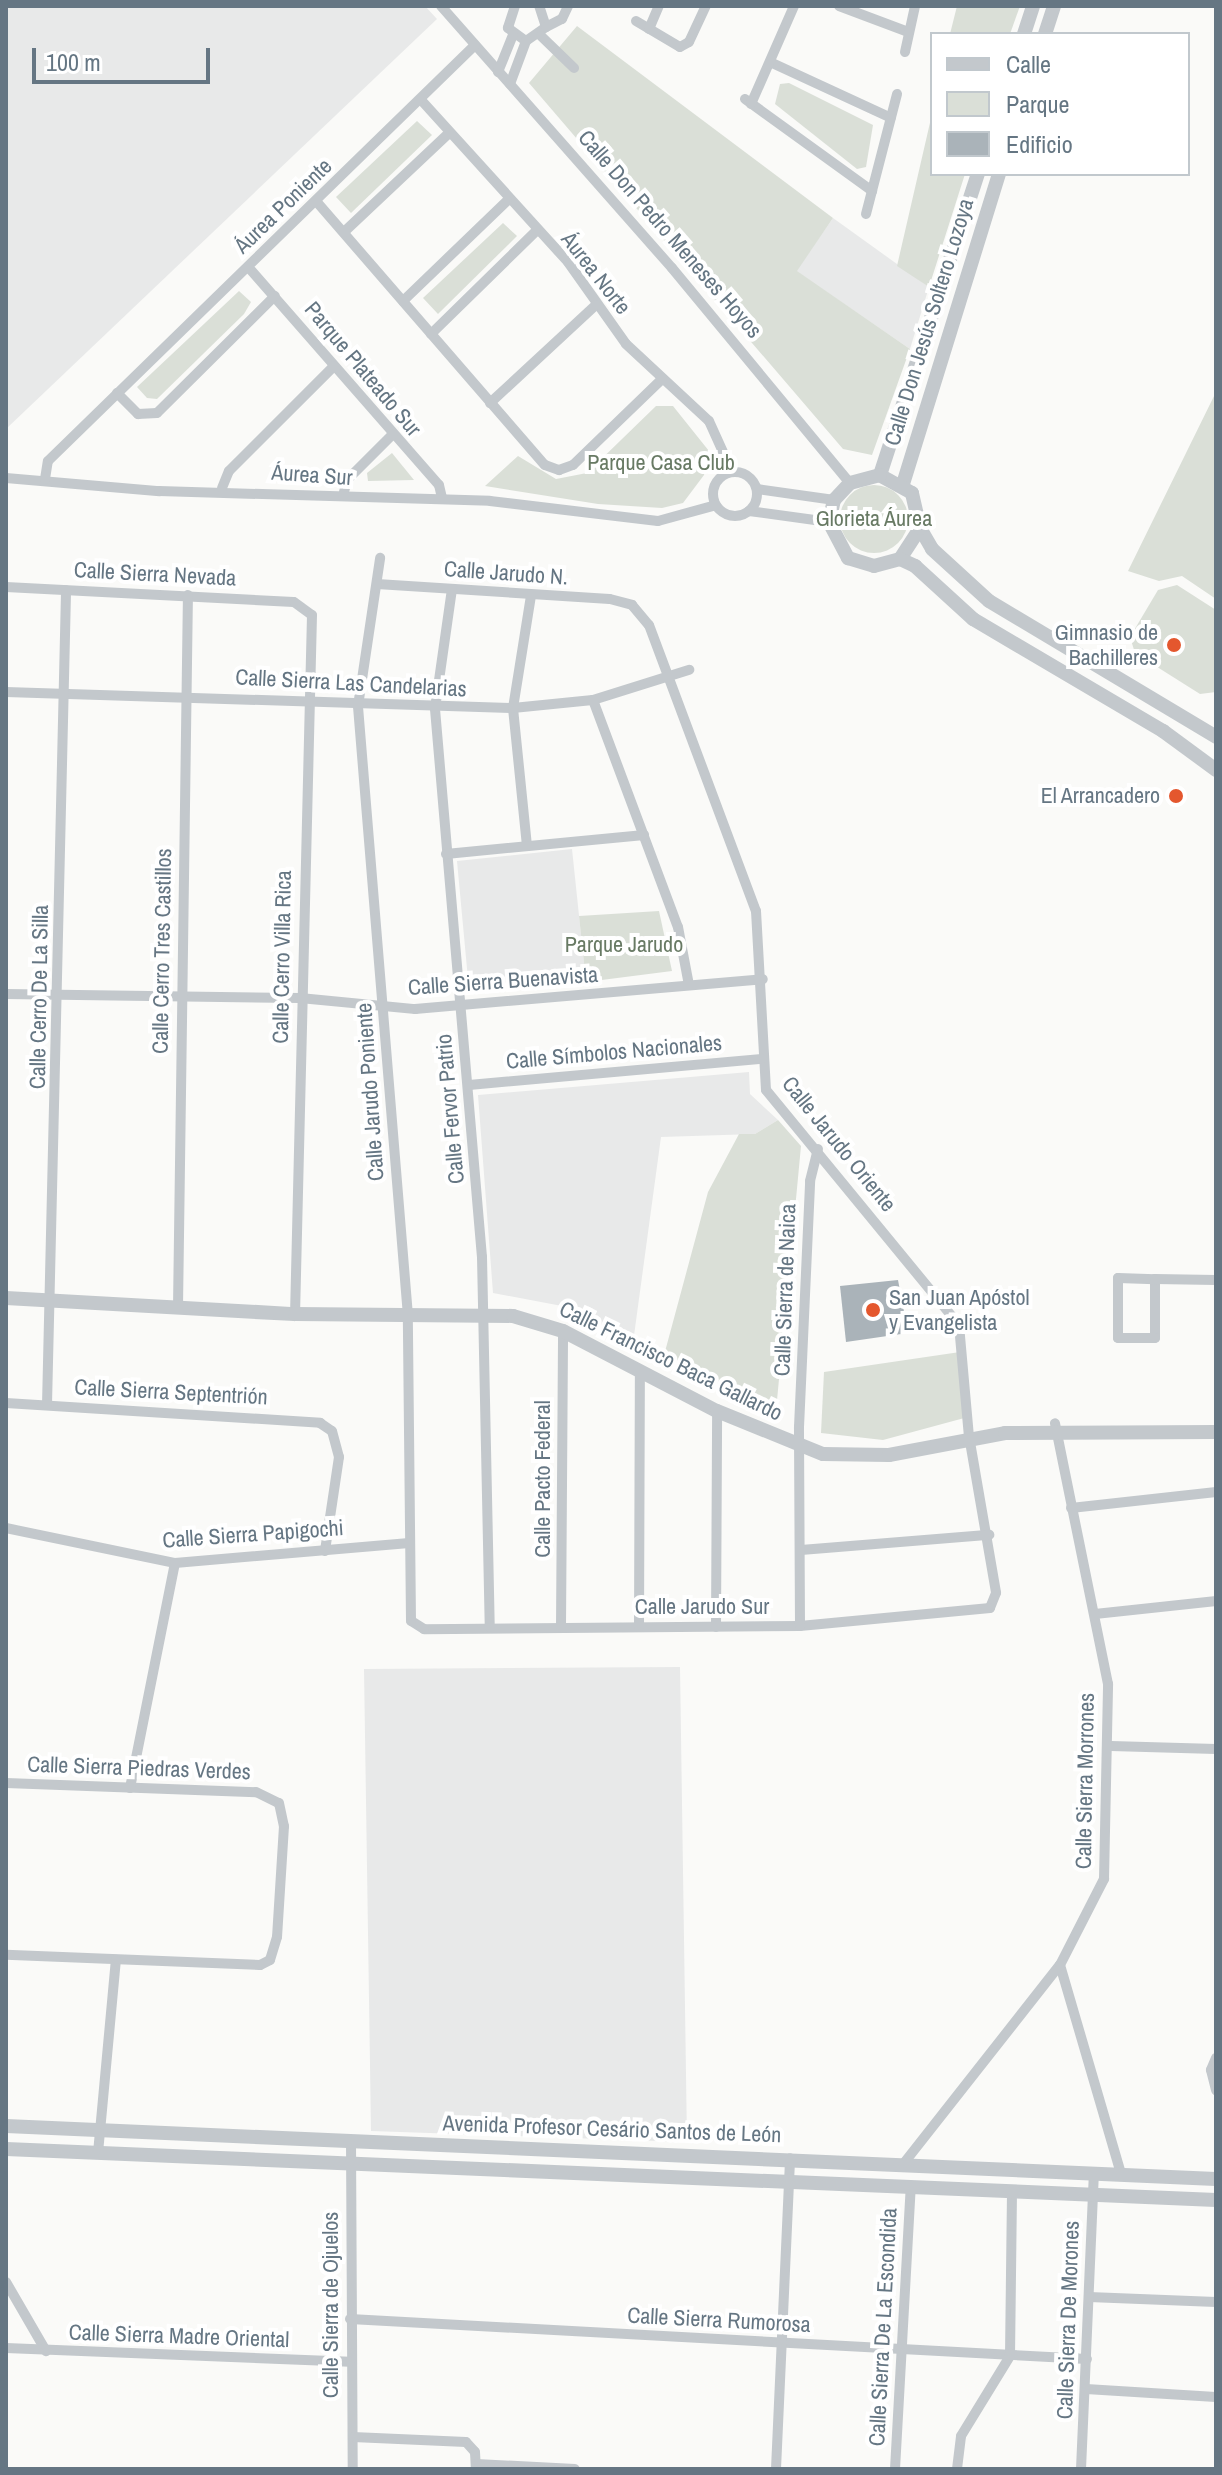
<!DOCTYPE html>
<html>
<head>
<meta charset="utf-8">
<style>
  body { margin:0 }
  #map { position:relative; width:1222px; height:2475px; overflow:hidden; background:#fafaf8; font-family:"Archivo Narrow",sans-serif }
  div>[style] { position:absolute }
  [style*='--x'] { left:calc(var(--x)*1px); top:calc(var(--y)*1px); width:calc(var(--w)*1px); rotate:calc(var(--a)*1deg) }
  .built>* { inset:0; background:#e8e9e9 }
  .green>* { inset:0; background:#dadfd7 }
  .round { border-radius:50% }
  .building>* { inset:0; background:#aab3b9 }
  .minor>* { height:10px; margin:-5px; padding:0 5px; transform-origin:5px; border-radius:5px; background:#c3c8cc }
  .minor>.ring { margin:-5px; padding:0; box-sizing:content-box; background:none; border:10px solid #c3c8cc; border-radius:50% }
  .tertiary>* { height:14px; margin:-7px; padding:0 7px; transform-origin:7px; border-radius:7px; background:#c3c8cc }
  .dots>* { width:22px; height:22px; translate:-50% -50%; box-sizing:border-box; border:4px solid #fff; border-radius:50% }
  span { translate:-50% -50%; white-space:nowrap; text-align:center; line-height:1.15; -webkit-text-stroke:8px #fff; paint-order:stroke }
  .street-label { font-size:22px; color:#657683 }
  .park-label { font-size:22px; color:#687a64 }
  .poi-label { font-size:22px; color:#657683 }
  .right { translate:-100% -50%; text-align:right }
  .left { translate:0 -50%; text-align:left }
  .frame { position:absolute; inset:0; border:8px solid #657683; pointer-events:none }
  .legend { position:absolute; left:930px; top:32px; width:260px; height:144px; box-sizing:border-box; background:#fff; border:2px solid #c1c8cd; margin:0; padding:10px 14px; list-style:none; font-size:24px; color:#657683 }
  .legend li { display:flex; align-items:center; gap:16px; height:40px }
  .legend b { width:40px; border:2px solid #c1c8cd }
  .scale { position:absolute; left:32px; top:48px; width:178px; height:36px; box-sizing:border-box; border:4px solid #657683; border-top:0; padding-left:10px; font-size:24px; line-height:28px; white-space:nowrap; color:#657683; -webkit-text-stroke:6px #fff; paint-order:stroke }
</style>
</head>
<body>
<div id="map">
  <div class="built">
    <i style="clip-path:polygon(6px 6px,425px 6px,437px 19px,6px 429px)"></i>
    <i style="clip-path:polygon(833px 218px,929px 287px,910px 349px,796px 271px)"></i>
    <i style="clip-path:polygon(572px 849px,586px 982px,469px 990px,457px 861px)"></i>
    <i style="clip-path:polygon(749px 1072px,750px 1094px,778px 1120px,755px 1134px,661px 1137px,633px 1343px,562px 1306px,493px 1293px,478px 1095px)"></i>
    <i style="clip-path:polygon(680px 1667px,687px 2142px,371px 2131px,364px 1669px)"></i>
  </div>
  <div class="green">
    <i style="clip-path:polygon(957px 6px,1020px 6px,1010px 34px,950px 34px)"></i>
    <i style="clip-path:polygon(577px 26px,833px 218px,797px 271px,910px 349px,872px 455px,843px 449px,529px 83px)"></i>
    <i style="clip-path:polygon(789px 83px,873px 125px,866px 167px,857px 169px,775px 104px,780px 84px)"></i>
    <i style="clip-path:polygon(932px 114px,932px 174px,965px 174px,929px 287px,897px 266px)"></i>
    <i style="clip-path:polygon(417px 121px,432px 135px,351px 213px,336px 197px)"></i>
    <i style="clip-path:polygon(503px 223px,517px 236px,438px 314px,423px 298px)"></i>
    <i style="clip-path:polygon(239px 291px,251px 302px,244px 314px,157px 399px,147px 398px,137px 387px)"></i>
    <i style="clip-path:polygon(1216px 392px,1216px 599px,1182px 576px,1159px 581px,1128px 571px)"></i>
    <i style="clip-path:polygon(656px 406px,673px 406px,709px 451px,704px 475px,683px 503px,662px 508px,598px 504px,485px 486px,518px 456px,556px 479px,587px 473px)"></i>
    <i style="clip-path:polygon(392px 453px,414px 480px,368px 481px,367px 473px)"></i>
    <i class="round" style="left:840px;top:485px;width:68px;height:68px"></i>
    <i style="clip-path:polygon(1177px 585px,1216px 610px,1216px 692px,1200px 694px,1135px 653px,1130px 637px,1158px 590px)"></i>
    <i style="clip-path:polygon(659px 911px,672px 971px,586px 982px,579px 916px)"></i>
    <i style="clip-path:polygon(778px 1120px,801px 1146px,776px 1411px,663px 1359px,708px 1192px,739px 1134px,755px 1134px)"></i>
    <i style="clip-path:polygon(960px 1352px,968px 1417px,883px 1440px,821px 1433px,824px 1372px)"></i>
  </div>
  <div class="building">
    <i style="clip-path:polygon(898px 1280px,908px 1333px,846px 1342px,840px 1286px)"></i>
  </div>
  <div class="minor">
    <i style="--x:441;--y:6;--w:349;--a:48.6"></i>
    <i style="--x:672;--y:268;--w:279;--a:50.4"></i>
    <i style="--x:515;--y:6;--w:23;--a:108"></i>
    <i style="--x:508;--y:28;--w:22;--a:36"></i>
    <i style="--x:526;--y:41;--w:24;--a:-35"></i>
    <i style="--x:546;--y:27;--w:22;--a:-108"></i>
    <i style="--x:839;--y:6;--w:74;--a:20.6"></i>
    <i style="--x:636;--y:21;--w:51;--a:30.6"></i>
    <i style="--x:680;--y:47;--w:10;--a:-29"></i>
    <i style="--x:689;--y:42;--w:40;--a:-65"></i>
    <i style="--x:546;--y:27;--w:18;--a:-27"></i>
    <i style="--x:562;--y:19;--w:14;--a:-65"></i>
    <i style="--x:649;--y:29;--w:25;--a:-67"></i>
    <i style="--x:541;--y:36;--w:46;--a:44.1"></i>
    <i style="--x:905;--y:52;--w:47;--a:-77.7"></i>
    <i style="--x:770;--y:62;--w:133;--a:24.8"></i>
    <i style="--x:498;--y:72;--w:40;--a:-68"></i>
    <i style="--x:510;--y:84;--w:46;--a:-69.6"></i>
    <i style="--x:745;--y:99;--w:157;--a:35.9"></i>
    <i style="--x:422;--y:101;--w:217;--a:47.8"></i>
    <i style="--x:568;--y:262;--w:100;--a:54.7"></i>
    <i style="--x:626;--y:344;--w:113;--a:42.9"></i>
    <i style="--x:709;--y:421;--w:56;--a:65.7"></i>
    <i style="--x:751;--y:104;--w:107;--a:-66.3"></i>
    <i style="--x:316;--y:201;--w:349;--a:49.1"></i>
    <i style="--x:545;--y:465;--w:15;--a:20"></i>
    <i style="--x:559;--y:470;--w:15;--a:-20"></i>
    <i style="--x:573;--y:465;--w:124;--a:-44"></i>
    <i style="--x:866;--y:214;--w:124;--a:-75.5"></i>
    <i style="--x:344;--y:232;--w:144;--a:-43.3"></i>
    <i style="--x:249;--y:268;--w:288;--a:48.8"></i>
    <i style="--x:439;--y:485;--w:13;--a:77"></i>
    <i style="--x:403;--y:301;--w:144;--a:-43.9"></i>
    <i style="--x:431;--y:334;--w:147;--a:-44.4"></i>
    <i style="--x:117;--y:393;--w:30;--a:45"></i>
    <i style="--x:138;--y:414;--w:19;--a:-3"></i>
    <i style="--x:157;--y:413;--w:166;--a:-44.8"></i>
    <i style="--x:490;--y:403;--w:144;--a:-42.8"></i>
    <i class="ring" style="left:713px;top:472px;width:34px;height:34px"></i>
    <i style="--x:6;--y:478;--w:154;--a:4.9"></i>
    <i style="--x:159;--y:491;--w:331;--a:1.7"></i>
    <i style="--x:490;--y:501;--w:169;--a:6.8"></i>
    <i style="--x:658;--y:521;--w:60;--a:-15.4"></i>
    <i style="--x:45;--y:479;--w:18;--a:-81"></i>
    <i style="--x:48;--y:461;--w:596;--a:-44.25"></i>
    <i style="--x:222;--y:488;--w:18;--a:-68"></i>
    <i style="--x:229;--y:471;--w:148;--a:-45"></i>
    <i style="--x:757;--y:489;--w:78;--a:8.1"></i>
    <i style="--x:343;--y:496;--w:16;--a:-76"></i>
    <i style="--x:347;--y:480;--w:64;--a:-45"></i>
    <i style="--x:749;--y:511;--w:81;--a:7.8"></i>
    <i style="--x:377;--y:584;--w:233;--a:3.7"></i>
    <i style="--x:610;--y:599;--w:23;--a:15"></i>
    <i style="--x:632;--y:605;--w:26;--a:50"></i>
    <i style="--x:649;--y:625;--w:305;--a:69.5"></i>
    <i style="--x:756;--y:911;--w:179;--a:86.8"></i>
    <i style="--x:766;--y:1090;--w:304;--a:50.6"></i>
    <i style="--x:959;--y:1325;--w:111;--a:84.9"></i>
    <i style="--x:969;--y:1436;--w:159;--a:80.2"></i>
    <i style="--x:996;--y:1593;--w:16;--a:112"></i>
    <i style="--x:990;--y:1608;--w:191;--a:174.6"></i>
    <i style="--x:800;--y:1626;--w:376;--a:179.5"></i>
    <i style="--x:424;--y:1629;--w:15;--a:-148"></i>
    <i style="--x:411;--y:1621;--w:305;--a:-90.6"></i>
    <i style="--x:408;--y:1316;--w:612;--a:-94.69"></i>
    <i style="--x:358;--y:706;--w:150;--a:-81.5"></i>
    <i style="--x:6;--y:587;--w:288;--a:3"></i>
    <i style="--x:294;--y:602;--w:22;--a:36"></i>
    <i style="--x:312;--y:615;--w:699;--a:91.39"></i>
    <i style="--x:452;--y:589;--w:121;--a:98.1"></i>
    <i style="--x:435;--y:709;--w:550;--a:85.1"></i>
    <i style="--x:482;--y:1257;--w:370;--a:88.8"></i>
    <i style="--x:6;--y:692;--w:507;--a:1.81"></i>
    <i style="--x:513;--y:708;--w:80;--a:-5.7"></i>
    <i style="--x:593;--y:700;--w:101;--a:-17.4"></i>
    <i style="--x:593;--y:700;--w:242;--a:69.5"></i>
    <i style="--x:678;--y:927;--w:59;--a:79.3"></i>
    <i style="--x:527;--y:846;--w:139;--a:-95.8"></i>
    <i style="--x:513;--y:708;--w:114;--a:-80.9"></i>
    <i style="--x:446;--y:854;--w:199;--a:-5.5"></i>
    <i style="--x:6;--y:994;--w:294;--a:0.8"></i>
    <i style="--x:300;--y:998;--w:116;--a:5.5"></i>
    <i style="--x:415;--y:1009;--w:349;--a:-4.9"></i>
    <i style="--x:469;--y:1085;--w:294;--a:-5.1"></i>
    <i style="--x:1155;--y:1279;--w:59;--a:90"></i>
    <i style="--x:1155;--y:1338;--w:37;--a:180"></i>
    <i style="--x:1118;--y:1338;--w:60;--a:-90"></i>
    <i style="--x:1118;--y:1278;--w:37;--a:2"></i>
    <i style="--x:1155;--y:1279;--w:61;--a:0.9"></i>
    <i style="--x:178;--y:1307;--w:712;--a:-89.2"></i>
    <i style="--x:6;--y:1403;--w:315;--a:3.6"></i>
    <i style="--x:320;--y:1423;--w:14;--a:34"></i>
    <i style="--x:332;--y:1431;--w:27;--a:75"></i>
    <i style="--x:339;--y:1457;--w:95;--a:98.5"></i>
    <i style="--x:47;--y:1405;--w:815;--a:-88.66"></i>
    <i style="--x:1071;--y:1508;--w:146;--a:-6.3"></i>
    <i style="--x:6;--y:1528;--w:173;--a:11.7"></i>
    <i style="--x:175;--y:1563;--w:235;--a:-4.9"></i>
    <i style="--x:801;--y:1550;--w:189;--a:-4.6"></i>
    <i style="--x:1095;--y:1614;--w:122;--a:-6.1"></i>
    <i style="--x:800;--y:1626;--w:199;--a:-90.3"></i>
    <i style="--x:799;--y:1427;--w:246;--a:-87.4"></i>
    <i style="--x:810;--y:1181;--w:33;--a:-76"></i>
    <i style="--x:561;--y:1627;--w:296;--a:-89.6"></i>
    <i style="--x:639;--y:1627;--w:257;--a:-89.8"></i>
    <i style="--x:716;--y:1627;--w:216;--a:-89.7"></i>
    <i style="--x:1111;--y:1746;--w:105;--a:1.6"></i>
    <i style="--x:6;--y:1783;--w:250;--a:2.1"></i>
    <i style="--x:256;--y:1792;--w:25;--a:26"></i>
    <i style="--x:279;--y:1803;--w:24;--a:78"></i>
    <i style="--x:284;--y:1826;--w:111;--a:93.6"></i>
    <i style="--x:277;--y:1937;--w:24;--a:107"></i>
    <i style="--x:270;--y:1960;--w:11;--a:153"></i>
    <i style="--x:260;--y:1965;--w:254;--a:-177.7"></i>
    <i style="--x:130;--y:1788;--w:229;--a:-78.7"></i>
    <i style="--x:1060;--y:1965;--w:218;--a:73.7"></i>
    <i style="--x:1216;--y:2058;--w:13;--a:113"></i>
    <i style="--x:1211;--y:2070;--w:21;--a:76"></i>
    <i style="--x:351;--y:2141;--w:328;--a:89.7"></i>
    <i style="--x:98;--y:2153;--w:194;--a:-84.7"></i>
    <i style="--x:904;--y:2163;--w:252;--a:-51.8"></i>
    <i style="--x:1060;--y:1965;--w:97;--a:-62.9"></i>
    <i style="--x:1104;--y:1879;--w:195;--a:-88.8"></i>
    <i style="--x:1108;--y:1684;--w:266;--a:-101.5"></i>
    <i style="--x:6;--y:2282;--w:80;--a:59.9"></i>
    <i style="--x:1089;--y:2297;--w:127;--a:2.3"></i>
    <i style="--x:350;--y:2319;--w:738;--a:3.11"></i>
    <i style="--x:6;--y:2348;--w:344;--a:2.3"></i>
    <i style="--x:1086;--y:2389;--w:130;--a:3.5"></i>
    <i style="--x:353;--y:2437;--w:113;--a:2.5"></i>
    <i style="--x:466;--y:2442;--w:13;--a:48"></i>
    <i style="--x:475;--y:2452;--w:17;--a:87"></i>
    <i style="--x:476;--y:2464;--w:99;--a:2.9"></i>
    <i style="--x:776;--y:2469;--w:311;--a:-87.4"></i>
    <i style="--x:895;--y:2469;--w:283;--a:-86.8"></i>
    <i style="--x:957;--y:2469;--w:33;--a:-83"></i>
    <i style="--x:961;--y:2436;--w:94;--a:-58.5"></i>
    <i style="--x:1010;--y:2356;--w:164;--a:-89.3"></i>
    <i style="--x:1081;--y:2469;--w:296;--a:-87.5"></i>
  </div>
  <div class="tertiary">
    <i style="--x:1024;--y:34;--w:29;--a:-72"></i>
    <i style="--x:1045;--y:34;--w:29;--a:-72"></i>
    <i style="--x:880;--y:475;--w:317;--a:-72"></i>
    <i style="--x:903;--y:484;--w:325;--a:-72.8"></i>
    <i style="--x:920;--y:528;--w:24;--a:60"></i>
    <i style="--x:932;--y:549;--w:77;--a:42.4"></i>
    <i style="--x:989;--y:601;--w:265;--a:30.9"></i>
    <i style="--x:900;--y:559;--w:37;--a:-57"></i>
    <i style="--x:920;--y:528;--w:36;--a:-103"></i>
    <i style="--x:912;--y:493;--w:37;--a:-151"></i>
    <i style="--x:880;--y:475;--w:31;--a:165"></i>
    <i style="--x:850;--y:483;--w:23;--a:133"></i>
    <i style="--x:834;--y:500;--w:23;--a:103"></i>
    <i style="--x:829;--y:522;--w:41;--a:62.2"></i>
    <i style="--x:848;--y:558;--w:27;--a:17"></i>
    <i style="--x:874;--y:566;--w:27;--a:-15"></i>
    <i style="--x:900;--y:559;--w:17;--a:25"></i>
    <i style="--x:915;--y:566;--w:79;--a:42.4"></i>
    <i style="--x:973;--y:619;--w:221;--a:30.5"></i>
    <i style="--x:1163;--y:731;--w:66;--a:36.3"></i>
    <i style="--x:6;--y:1298;--w:289;--a:3.2"></i>
    <i style="--x:295;--y:1314;--w:218;--a:0.5"></i>
    <i style="--x:513;--y:1316;--w:52;--a:16.7"></i>
    <i style="--x:563;--y:1331;--w:174;--a:27.5"></i>
    <i style="--x:717;--y:1411;--w:114;--a:22.1"></i>
    <i style="--x:823;--y:1454;--w:66;--a:0.9"></i>
    <i style="--x:889;--y:1455;--w:118;--a:-10.7"></i>
    <i style="--x:1005;--y:1433;--w:211;--a:-0.3"></i>
    <i style="--x:6;--y:2126;--w:1211;--a:2.51"></i>
    <i style="--x:6;--y:2149;--w:1211;--a:2.41"></i>
  </div>
  <div class="dots">
    <i style="left:1174px;top:645px;background:#e4572e"></i>
    <i style="left:1176px;top:796px;background:#e4572e"></i>
    <i style="left:873px;top:1310px;background:#e4572e"></i>
  </div>
  <div class="street-label">
    <span style="left:283px;top:206px;rotate:-44deg">Áurea Poniente</span>
    <span style="left:670px;top:234px;rotate:49deg">Calle Don Pedro Meneses Hoyos</span>
    <span style="left:596px;top:273px;rotate:52deg">Áurea Norte</span>
    <span style="left:929px;top:322px;rotate:-73deg">Calle Don Jesús Soltero Lozoya</span>
    <span style="left:363px;top:369px;rotate:50deg">Parque Plateado Sur</span>
    <span style="left:312px;top:475px;rotate:4deg">Áurea Sur</span>
    <span style="left:506px;top:573px;rotate:4deg">Calle Jarudo N.</span>
    <span style="left:155px;top:574px;rotate:3deg">Calle Sierra Nevada</span>
    <span style="left:351px;top:683px;rotate:3deg">Calle Sierra Las Candelarias</span>
    <span style="left:162px;top:951px;rotate:-89deg">Calle Cerro Tres Castillos</span>
    <span style="left:282px;top:957px;rotate:-89deg">Calle Cerro Villa Rica</span>
    <span style="left:503px;top:981px;rotate:-4deg">Calle Sierra Buenavista</span>
    <span style="left:39px;top:997px;rotate:-89deg">Calle Cerro De La Silla</span>
    <span style="left:614px;top:1052px;rotate:-5deg">Calle Símbolos Nacionales</span>
    <span style="left:370px;top:1092px;rotate:-94deg">Calle Jarudo Poniente</span>
    <span style="left:450px;top:1109px;rotate:-95deg">Calle Fervor Patrio</span>
    <span style="left:839px;top:1144px;rotate:51deg">Calle Jarudo Oriente</span>
    <span style="left:785px;top:1290px;rotate:-88deg">Calle Sierra de Naica</span>
    <span style="left:671px;top:1361px;rotate:26deg">Calle Francisco Baca Gallardo</span>
    <span style="left:171px;top:1392px;rotate:3deg">Calle Sierra Septentrión</span>
    <span style="left:543px;top:1479px;rotate:-90deg">Calle Pacto Federal</span>
    <span style="left:253px;top:1534px;rotate:-4deg">Calle Sierra Papigochi</span>
    <span style="left:702px;top:1607px">Calle Jarudo Sur</span>
    <span style="left:139px;top:1768px;rotate:2deg">Calle Sierra Piedras Verdes</span>
    <span style="left:1085px;top:1781px;rotate:-89deg">Calle Sierra Morrones</span>
    <span style="left:612px;top:2129px;rotate:2deg">Avenida Profesor Cesário Santos de León</span>
    <span style="left:331px;top:2305px;rotate:-90deg">Calle Sierra de Ojuelos</span>
    <span style="left:719px;top:2320px;rotate:3deg">Calle Sierra Rumorosa</span>
    <span style="left:1068px;top:2320px;rotate:-88deg">Calle Sierra De Morones</span>
    <span style="left:883px;top:2327px;rotate:-87deg">Calle Sierra De La Escondida</span>
    <span style="left:179px;top:2336px;rotate:2deg">Calle Sierra Madre Oriental</span>
  </div>
  <div class="park-label">
    <span style="left:661px;top:463px">Parque Casa Club</span>
    <span style="left:874px;top:519px">Glorieta Áurea</span>
    <span style="left:624px;top:945px">Parque Jarudo</span>
  </div>
  <div class="poi-label">
    <span class="right" style="left:1158px;top:645px">Gimnasio de<br>Bachilleres</span>
    <span class="right" style="left:1160px;top:796px">El Arrancadero</span>
    <span class="left" style="left:889px;top:1310px">San Juan Apóstol<br>y Evangelista</span>
  </div>
  <div class="frame"></div>
  <ul class="legend">
  <li><b style="height:10px;background:#c3c8cc"></b>Calle</li>
  <li><b style="height:22px;background:#dadfd7"></b>Parque</li>
  <li><b style="height:22px;background:#aab3b9"></b>Edificio</li>
  </ul>
  <div class="scale">100 m</div>
</div>
</body>
</html>
